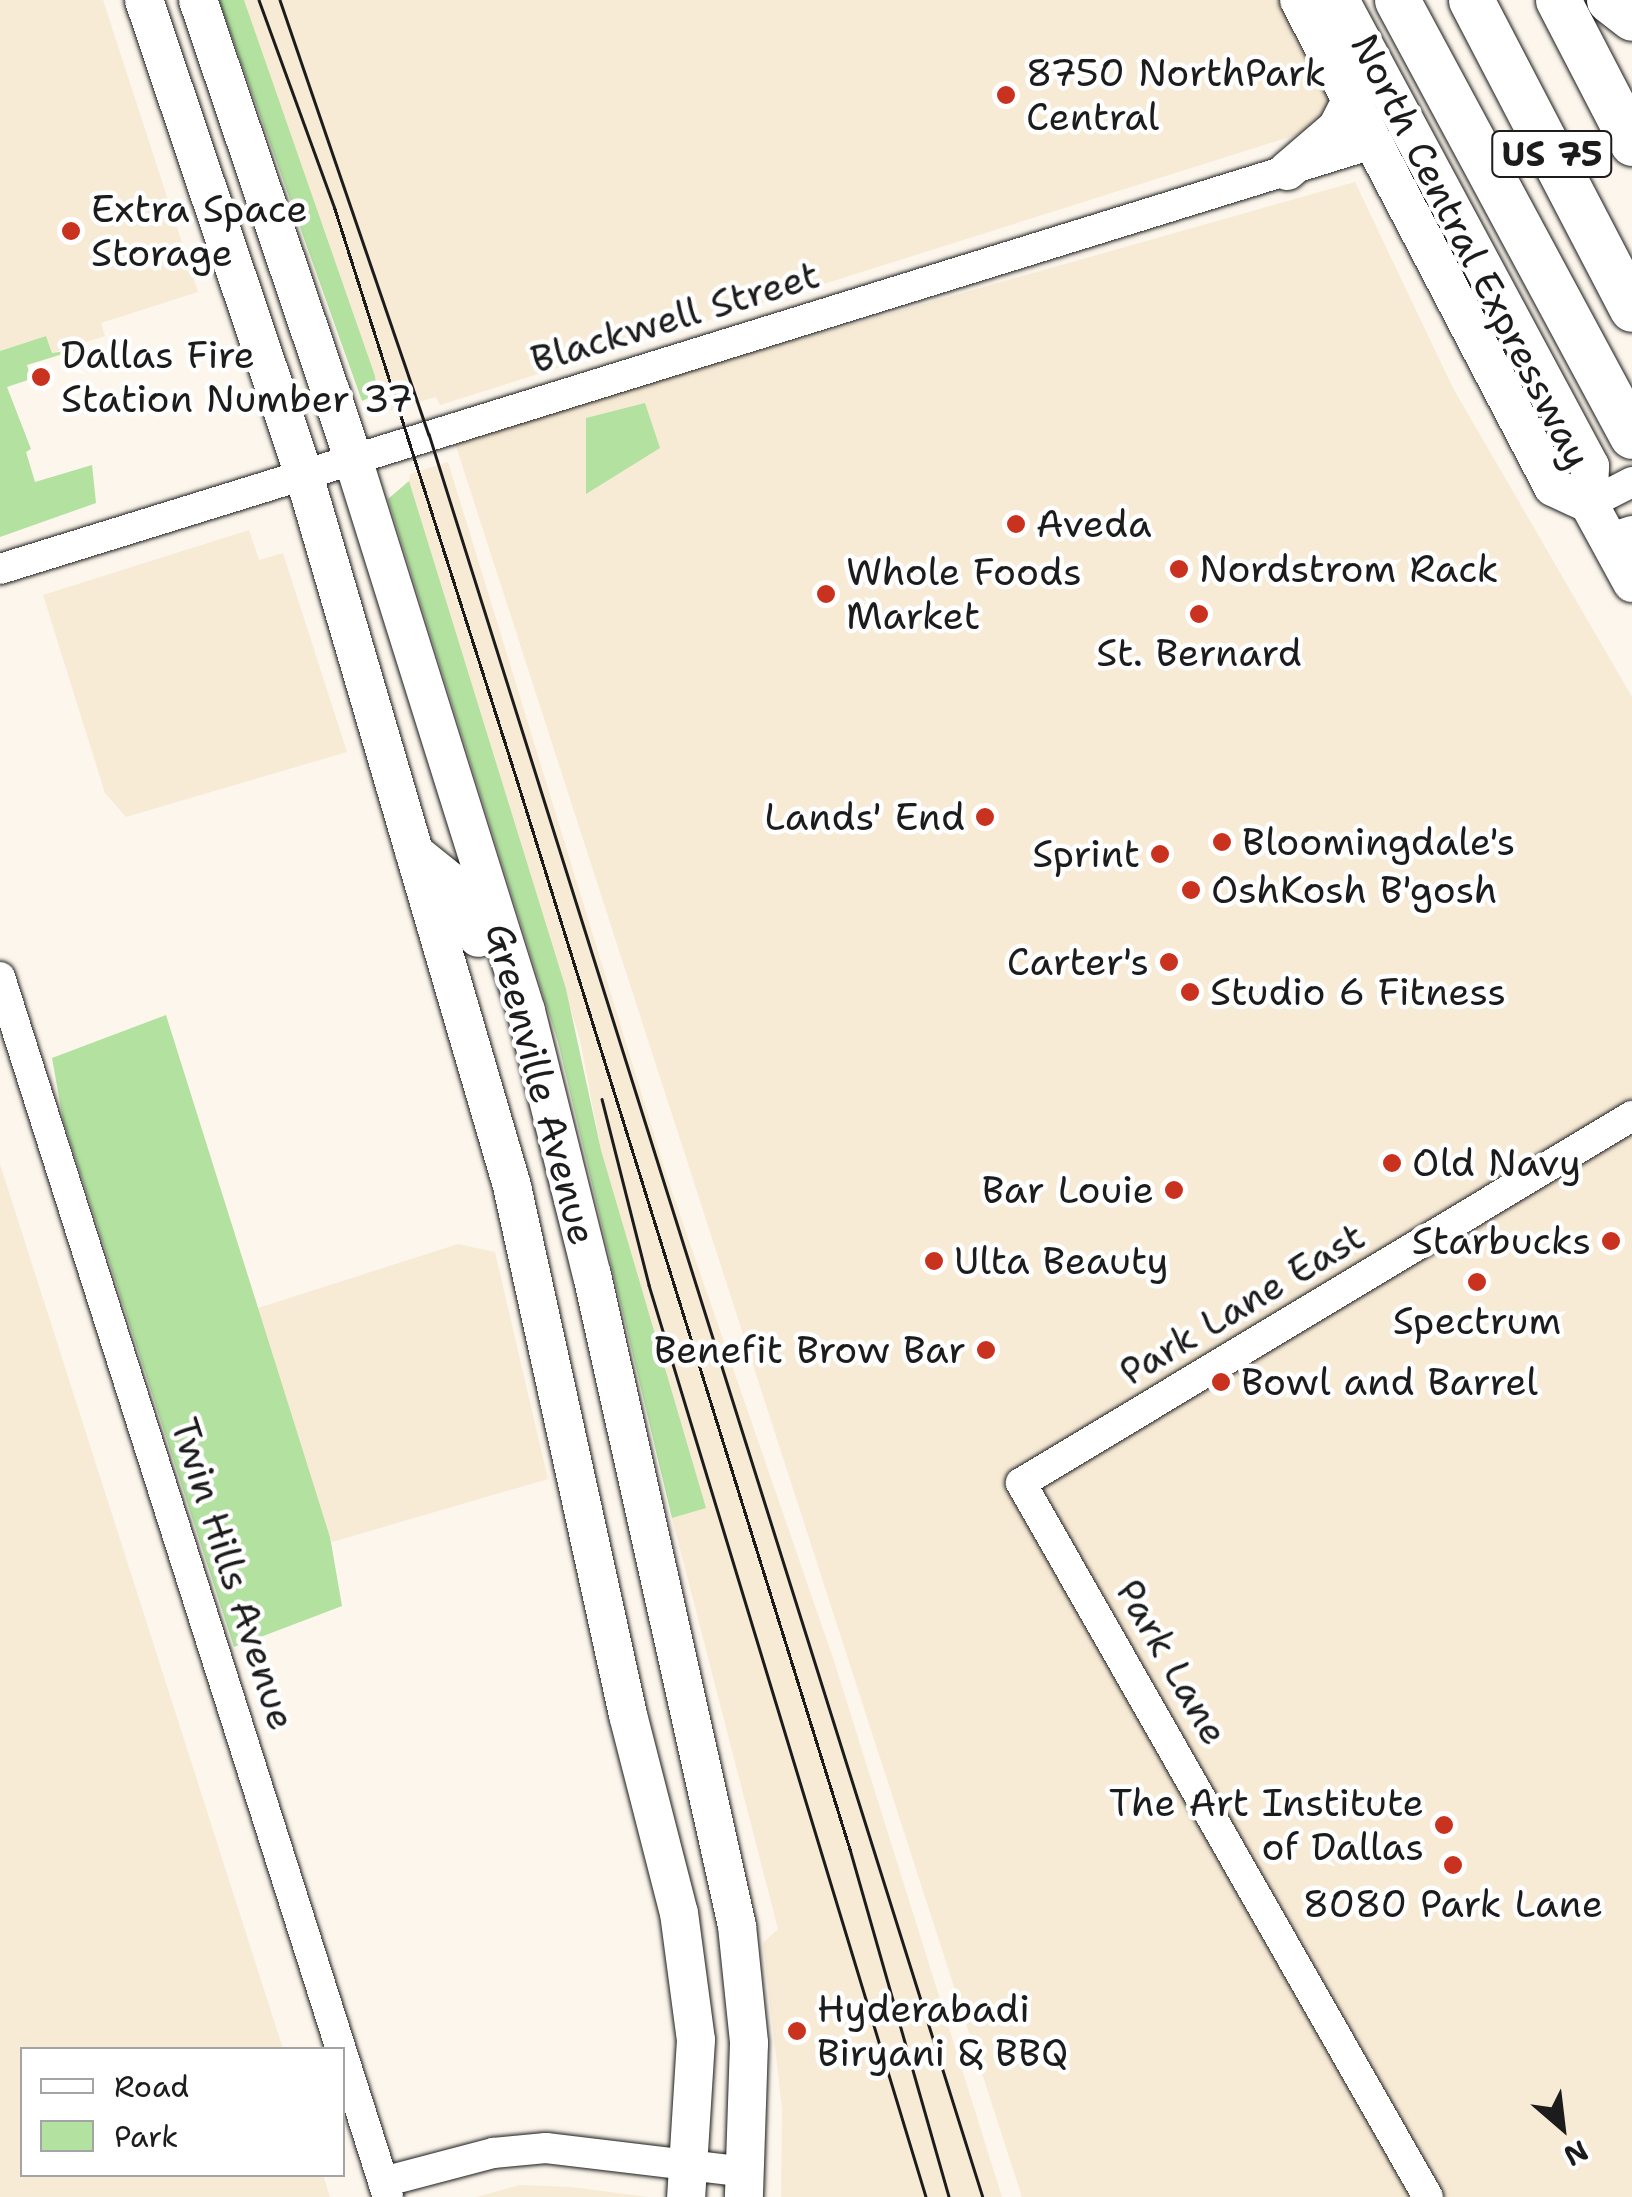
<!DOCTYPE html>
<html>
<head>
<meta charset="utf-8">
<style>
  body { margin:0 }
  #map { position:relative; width:1632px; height:2197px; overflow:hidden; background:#fcf6ec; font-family:"Shantell Sans",sans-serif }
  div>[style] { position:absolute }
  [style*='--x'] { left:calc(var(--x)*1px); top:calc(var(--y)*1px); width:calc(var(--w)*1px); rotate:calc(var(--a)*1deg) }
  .built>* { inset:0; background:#f8ebd6 }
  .green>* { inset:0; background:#b2e1a0 }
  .roads { filter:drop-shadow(0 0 2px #1c1c1c) drop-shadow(0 0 2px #1c1c1c) }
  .minor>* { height:30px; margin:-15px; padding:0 15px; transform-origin:15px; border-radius:15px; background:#fff }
  .major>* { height:38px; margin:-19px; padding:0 19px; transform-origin:19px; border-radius:19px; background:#fff }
  .highway>* { height:45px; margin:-22.5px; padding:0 22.5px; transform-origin:22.5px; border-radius:22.5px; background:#fff }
  .tram>* { height:2.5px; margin:-1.25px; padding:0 1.25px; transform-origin:1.25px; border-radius:1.25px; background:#1c1c1c }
  .dots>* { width:28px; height:28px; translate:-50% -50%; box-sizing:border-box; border:5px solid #fff; border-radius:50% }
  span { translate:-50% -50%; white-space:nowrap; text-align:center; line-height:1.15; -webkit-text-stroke:9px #fff; paint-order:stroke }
  .shield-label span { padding:2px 8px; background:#fff; border:2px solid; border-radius:8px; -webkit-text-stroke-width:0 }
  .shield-label { font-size:35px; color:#1c1c1c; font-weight:700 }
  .poi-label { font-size:38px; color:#1c1c1c }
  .left { translate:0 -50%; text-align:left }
  .right { translate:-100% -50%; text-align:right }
  .street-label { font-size:38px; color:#1c1c1c }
  .legend { position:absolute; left:20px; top:2047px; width:325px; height:130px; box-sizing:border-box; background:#fff; border:2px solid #a4a4a4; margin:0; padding:12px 18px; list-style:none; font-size:30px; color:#1c1c1c }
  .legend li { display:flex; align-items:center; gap:20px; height:50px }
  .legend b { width:50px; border:2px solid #a4a4a4 }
  .north { position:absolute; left:1512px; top:2077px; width:100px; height:100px; -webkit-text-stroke:8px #fff; paint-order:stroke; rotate:152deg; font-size:28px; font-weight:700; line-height:40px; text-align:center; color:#1c1c1c }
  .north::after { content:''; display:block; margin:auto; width:35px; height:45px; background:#1c1c1c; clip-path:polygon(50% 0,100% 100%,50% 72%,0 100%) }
</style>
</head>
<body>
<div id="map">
  <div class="built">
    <i style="clip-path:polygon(0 0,103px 0,198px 292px,101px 323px,105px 336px,52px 353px,46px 336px,0 351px)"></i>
    <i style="clip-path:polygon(244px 0,1282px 0,1334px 90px,1326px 120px,1296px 135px,440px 405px,436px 397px,389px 411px,377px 394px)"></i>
    <i style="clip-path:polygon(1355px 182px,1453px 388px,1632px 697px,1632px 2197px,1022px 2197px,453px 437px)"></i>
    <i style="clip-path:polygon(448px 462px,668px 1180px,834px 1661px,1002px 2197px,781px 2197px,782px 2109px,763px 1943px,778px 1929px,672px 1518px,705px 1507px,601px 1150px,580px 1040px,409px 481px,410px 474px)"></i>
    <i style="clip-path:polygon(249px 530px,259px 560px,283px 553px,347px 752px,126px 817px,105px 793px,43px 595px)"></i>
    <i style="clip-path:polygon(0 1164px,283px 2049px,22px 2050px,22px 2174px,323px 2175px,330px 2197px,0 2197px)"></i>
    <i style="clip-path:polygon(458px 1244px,495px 1252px,548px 1479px,332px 1542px,255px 1309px)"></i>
    <i style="clip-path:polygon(520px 2185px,571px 2187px,649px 2197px,476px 2197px)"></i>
  </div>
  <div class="green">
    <i style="clip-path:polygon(219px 0,244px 0,375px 376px,377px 394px,362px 401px)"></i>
    <i style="clip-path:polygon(46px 336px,52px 353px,79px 349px,27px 365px,31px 379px,7px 387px,31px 449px,26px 452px,35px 482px,92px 465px,96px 503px,0 537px,0 351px)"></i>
    <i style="clip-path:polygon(645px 403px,660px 448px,586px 494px,586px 418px)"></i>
    <i style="clip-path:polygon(409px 481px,566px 989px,601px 1150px,706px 1508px,672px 1518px,558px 1042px,388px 499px)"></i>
    <i style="clip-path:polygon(166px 1015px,330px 1537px,342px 1606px,234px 1647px,63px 1119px,52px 1058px)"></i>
  </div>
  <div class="roads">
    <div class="minor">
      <i style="--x:1589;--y:504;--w:48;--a:-27.1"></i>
      <i style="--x:1607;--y:539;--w:26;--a:-18"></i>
      <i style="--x:0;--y:569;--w:1439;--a:-17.21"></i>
      <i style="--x:0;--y:977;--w:1280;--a:72.36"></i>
      <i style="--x:383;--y:2182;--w:114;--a:-14.8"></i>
      <i style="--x:493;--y:2153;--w:53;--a:-5.4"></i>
      <i style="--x:546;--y:2148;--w:203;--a:6.8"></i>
      <i style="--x:1428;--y:2197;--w:822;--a:-119.68"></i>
      <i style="--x:1021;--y:1483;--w:713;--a:-30.99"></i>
    </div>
    <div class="major">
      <i style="--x:144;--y:0;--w:501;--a:71.38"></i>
      <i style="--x:304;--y:475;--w:741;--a:73.69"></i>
      <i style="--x:512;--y:1186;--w:542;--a:77.63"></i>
      <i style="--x:628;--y:1715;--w:204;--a:75.6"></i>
      <i style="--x:679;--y:1913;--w:128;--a:82.4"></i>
      <i style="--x:696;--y:2040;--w:157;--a:93.6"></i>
      <i style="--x:198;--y:0;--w:484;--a:71.3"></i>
      <i style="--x:353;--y:459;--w:578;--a:72.6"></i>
      <i style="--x:526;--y:1011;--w:272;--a:76"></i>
      <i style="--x:592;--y:1275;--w:667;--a:77.44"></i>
      <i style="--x:737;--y:1926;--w:118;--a:84.1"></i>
      <i style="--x:749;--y:2043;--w:154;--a:91.9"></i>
      <i style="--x:1299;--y:0;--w:549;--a:62.46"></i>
      <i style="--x:1553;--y:487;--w:40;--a:25"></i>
      <i style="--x:1340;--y:0;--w:529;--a:61.79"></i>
      <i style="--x:1590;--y:466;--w:38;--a:92"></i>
      <i style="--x:1589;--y:504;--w:90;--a:61.4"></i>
      <i style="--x:1287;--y:171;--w:66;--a:-40.7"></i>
      <i style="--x:1337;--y:128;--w:33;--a:-63"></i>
      <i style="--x:414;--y:852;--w:59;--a:38.8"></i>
      <i style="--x:460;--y:889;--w:52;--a:69.8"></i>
    </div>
    <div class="highway">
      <i style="--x:1397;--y:0;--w:495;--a:61.7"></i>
      <i style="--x:1471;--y:0;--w:348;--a:62.5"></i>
      <i style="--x:1558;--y:0;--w:161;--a:62.6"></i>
      <i style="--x:1609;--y:0;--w:29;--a:38"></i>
    </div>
  </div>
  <div class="tram">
    <i style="--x:259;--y:0;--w:222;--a:70"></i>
    <i style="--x:335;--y:209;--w:599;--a:72.32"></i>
    <i style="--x:517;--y:780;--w:1120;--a:72.7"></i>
    <i style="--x:850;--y:1849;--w:362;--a:74.1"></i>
    <i style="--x:280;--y:0;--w:459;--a:71.1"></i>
    <i style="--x:429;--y:434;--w:1848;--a:72.56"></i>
    <i style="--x:602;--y:1099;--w:192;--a:75.8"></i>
    <i style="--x:649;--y:1285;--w:953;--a:73.1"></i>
  </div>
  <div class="dots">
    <i style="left:1006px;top:95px;background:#c8321e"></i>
    <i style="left:71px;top:231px;background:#c8321e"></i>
    <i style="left:41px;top:377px;background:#c8321e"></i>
    <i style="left:1016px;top:524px;background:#c8321e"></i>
    <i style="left:1179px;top:569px;background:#c8321e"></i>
    <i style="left:826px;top:594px;background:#c8321e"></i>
    <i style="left:1199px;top:614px;background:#c8321e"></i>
    <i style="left:985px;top:817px;background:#c8321e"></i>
    <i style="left:1222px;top:842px;background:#c8321e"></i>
    <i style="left:1160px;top:854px;background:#c8321e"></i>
    <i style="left:1191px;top:890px;background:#c8321e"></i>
    <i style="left:1169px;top:962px;background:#c8321e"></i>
    <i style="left:1190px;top:992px;background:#c8321e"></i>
    <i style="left:1392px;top:1163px;background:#c8321e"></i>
    <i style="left:1174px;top:1190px;background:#c8321e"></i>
    <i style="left:1611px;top:1241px;background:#c8321e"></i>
    <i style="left:934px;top:1261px;background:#c8321e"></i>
    <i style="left:1477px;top:1282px;background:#c8321e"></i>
    <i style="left:986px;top:1350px;background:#c8321e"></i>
    <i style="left:1221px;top:1382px;background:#c8321e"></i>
    <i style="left:1444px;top:1825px;background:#c8321e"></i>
    <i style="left:1453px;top:1865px;background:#c8321e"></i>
    <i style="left:797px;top:2031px;background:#c8321e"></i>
  </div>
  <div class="shield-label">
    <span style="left:1552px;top:154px">US 75</span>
  </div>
  <div class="poi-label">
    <span class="left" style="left:1026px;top:95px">8750 NorthPark<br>Central</span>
    <span class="left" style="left:91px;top:231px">Extra Space<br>Storage</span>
    <span class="left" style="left:61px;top:377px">Dallas Fire<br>Station Number 37</span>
    <span class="left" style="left:1036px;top:524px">Aveda</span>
    <span class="left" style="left:1199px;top:569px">Nordstrom Rack</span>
    <span class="left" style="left:846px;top:594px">Whole Foods<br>Market</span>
    <span style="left:1199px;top:653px">St. Bernard</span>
    <span class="right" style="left:965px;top:817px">Lands' End</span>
    <span class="left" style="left:1242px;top:842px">Bloomingdale's</span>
    <span class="right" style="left:1140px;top:854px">Sprint</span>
    <span class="left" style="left:1211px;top:890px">OshKosh B'gosh</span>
    <span class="right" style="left:1149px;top:962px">Carter's</span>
    <span class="left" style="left:1210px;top:992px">Studio 6 Fitness</span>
    <span class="left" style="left:1412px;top:1163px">Old Navy</span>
    <span class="right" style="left:1154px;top:1190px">Bar Louie</span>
    <span class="right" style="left:1591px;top:1241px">Starbucks</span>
    <span class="left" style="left:954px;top:1261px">Ulta Beauty</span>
    <span style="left:1477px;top:1321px">Spectrum</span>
    <span class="right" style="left:966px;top:1350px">Benefit Brow Bar</span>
    <span class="left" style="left:1241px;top:1382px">Bowl and Barrel</span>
    <span class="right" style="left:1424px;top:1825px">The Art Institute<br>of Dallas</span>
    <span style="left:1453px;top:1904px">8080 Park Lane</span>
    <span class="left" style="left:817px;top:2031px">Hyderabadi<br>Biryani &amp; BBQ</span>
  </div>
  <div class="street-label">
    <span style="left:1471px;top:251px;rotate:63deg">North Central Expressway</span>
    <span style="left:675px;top:317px;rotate:-17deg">Blackwell Street</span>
    <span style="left:541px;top:1084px;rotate:75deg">Greenville Avenue</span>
    <span style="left:1242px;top:1304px;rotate:-31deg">Park Lane East</span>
    <span style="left:233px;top:1574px;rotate:72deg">Twin Hills Avenue</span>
    <span style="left:1172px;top:1662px;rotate:60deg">Park Lane</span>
  </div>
  <ul class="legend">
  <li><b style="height:12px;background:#fff"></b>Road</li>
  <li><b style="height:28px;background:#b2e1a0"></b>Park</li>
  </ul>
  <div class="north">N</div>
</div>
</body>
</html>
